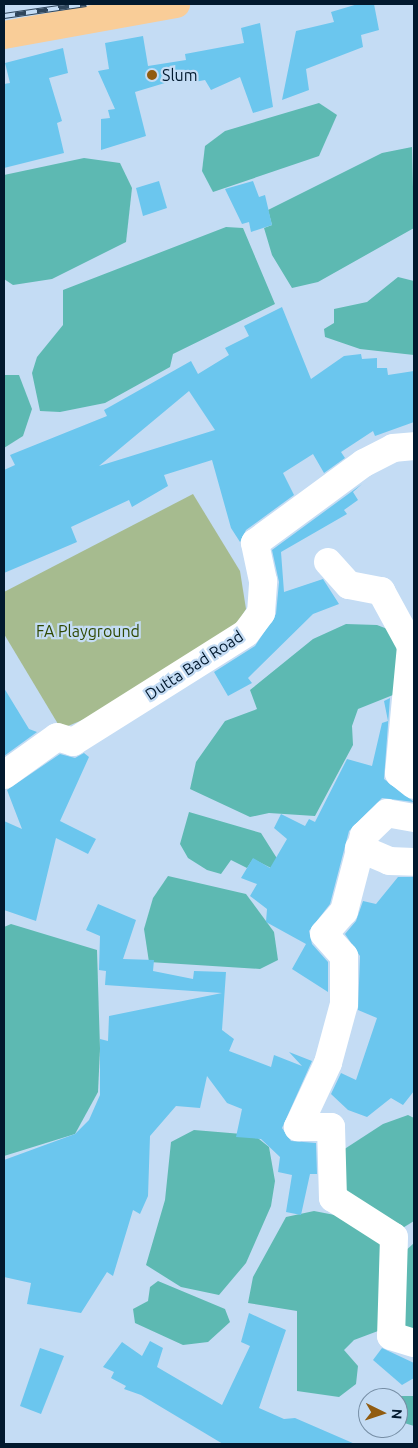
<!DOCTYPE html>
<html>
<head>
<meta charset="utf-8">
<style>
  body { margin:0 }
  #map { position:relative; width:418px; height:1448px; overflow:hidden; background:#c4dcf4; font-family:Ubuntu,sans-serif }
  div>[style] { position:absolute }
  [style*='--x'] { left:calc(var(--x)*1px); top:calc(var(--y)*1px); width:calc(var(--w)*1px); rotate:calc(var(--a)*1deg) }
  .green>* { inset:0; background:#a6bb8f }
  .water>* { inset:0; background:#5db9b2 }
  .building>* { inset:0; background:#6bc6ee }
  .minor>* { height:28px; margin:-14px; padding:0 14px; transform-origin:14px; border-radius:14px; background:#fff }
  .major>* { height:28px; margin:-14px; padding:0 14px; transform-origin:14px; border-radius:14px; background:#f9cd98 }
  .rail>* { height:5.5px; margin-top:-2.75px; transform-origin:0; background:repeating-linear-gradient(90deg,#c4dcf4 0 11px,#2f465c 0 22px); box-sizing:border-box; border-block:1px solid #2f465c }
  .dots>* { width:14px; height:14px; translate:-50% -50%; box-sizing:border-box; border:2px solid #c4dcf4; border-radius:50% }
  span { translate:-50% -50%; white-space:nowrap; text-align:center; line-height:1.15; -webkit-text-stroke:4.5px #c4dcf4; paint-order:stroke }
  .poi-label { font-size:16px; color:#02192e }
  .left { translate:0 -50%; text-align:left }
  .park-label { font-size:16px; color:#2f4803 }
  .street-label { font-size:16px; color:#02192e }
  .frame { position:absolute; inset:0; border:5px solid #02192e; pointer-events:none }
  .north { position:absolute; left:358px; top:1388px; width:50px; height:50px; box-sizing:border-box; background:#c4dcf4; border:1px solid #768ea5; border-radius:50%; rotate:94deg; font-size:14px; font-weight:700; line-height:20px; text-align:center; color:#02192e }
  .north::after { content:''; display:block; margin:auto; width:18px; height:22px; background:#915c10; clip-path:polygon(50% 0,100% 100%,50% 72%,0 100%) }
</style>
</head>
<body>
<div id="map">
  <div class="green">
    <i style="clip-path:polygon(193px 494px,240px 571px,246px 609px,236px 626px,87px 718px,61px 729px,4px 634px,4px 592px)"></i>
  </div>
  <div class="water">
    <i style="clip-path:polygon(319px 103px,337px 115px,319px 156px,213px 192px,202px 171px,205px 146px,225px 131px)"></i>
    <i style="clip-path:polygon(412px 147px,414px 228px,318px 282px,292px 288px,272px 255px,264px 228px,272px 225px,268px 210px,382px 153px)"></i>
    <i style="clip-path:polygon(84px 158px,120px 163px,132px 188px,126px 242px,52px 279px,13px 285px,4px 279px,4px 175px)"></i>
    <i style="clip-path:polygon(226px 227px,243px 228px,275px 304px,173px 354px,170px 367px,105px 403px,60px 412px,40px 411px,32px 373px,37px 357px,63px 325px,63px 290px)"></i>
    <i style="clip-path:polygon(398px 277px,414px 281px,414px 355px,360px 349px,325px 337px,324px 329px,334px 323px,334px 309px,367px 302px)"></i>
    <i style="clip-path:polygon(4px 375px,19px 375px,32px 409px,23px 436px,4px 448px)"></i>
    <i style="clip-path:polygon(346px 624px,377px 625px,403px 635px,393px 695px,358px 709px,352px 726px,353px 745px,315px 816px,269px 813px,250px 817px,190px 789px,196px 762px,225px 721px,257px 709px,250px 690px,313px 639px)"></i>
    <i style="clip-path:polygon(189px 812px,261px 833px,278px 860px,271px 868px,253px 859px,247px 868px,231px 860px,221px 874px,207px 870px,188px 858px,180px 844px)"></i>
    <i style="clip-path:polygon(168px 876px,246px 894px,274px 932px,278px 960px,260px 969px,149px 962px,144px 929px,153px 898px)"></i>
    <i style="clip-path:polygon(11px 924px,97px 950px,100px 1049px,98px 1092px,75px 1134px,4px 1156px,4px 927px)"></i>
    <i style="clip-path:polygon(408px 1115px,414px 1118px,414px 1221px,401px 1229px,342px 1189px,343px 1150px,383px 1124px)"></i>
    <i style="clip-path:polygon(194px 1130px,254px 1135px,269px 1147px,275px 1181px,271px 1206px,246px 1263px,219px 1295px,181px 1287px,146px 1265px,165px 1200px,171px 1142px)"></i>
    <i style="clip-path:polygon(314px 1211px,345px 1217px,384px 1242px,378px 1331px,354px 1340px,344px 1350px,358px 1366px,356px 1384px,339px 1397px,297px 1391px,297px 1311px,248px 1303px,253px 1277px,286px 1217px)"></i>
    <i style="clip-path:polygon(414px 1243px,414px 1333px,401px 1329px,403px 1253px)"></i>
    <i style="clip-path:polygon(158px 1281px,225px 1309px,230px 1322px,208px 1342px,183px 1345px,135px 1323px,133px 1309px,148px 1301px,150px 1287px)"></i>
    <i style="clip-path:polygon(386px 1396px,414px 1396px,414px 1426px,398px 1421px,398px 1398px)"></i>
  </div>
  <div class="building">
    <i style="clip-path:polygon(358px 4px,374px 4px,379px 30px,361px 35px,363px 47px,306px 69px,309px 90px,282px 100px,296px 31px,334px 22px,331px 12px)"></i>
    <i style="clip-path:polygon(260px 23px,273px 107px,253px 113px,240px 77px,211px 90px,205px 80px,189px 83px,188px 76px,135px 92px,146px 136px,101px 150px,101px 119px,110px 118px,108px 110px,115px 109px,98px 71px,109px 69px,105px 43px,143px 36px,148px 66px,186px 60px,185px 54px,244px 43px,241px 28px)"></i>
    <i style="clip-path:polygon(63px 48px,68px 73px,49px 78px,62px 121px,57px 123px,64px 153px,4px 168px,4px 84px,10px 83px,5px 63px)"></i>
    <i style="clip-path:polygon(159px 181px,167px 208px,143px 216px,136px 188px)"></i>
    <i style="clip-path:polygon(253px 181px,259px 197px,265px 195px,272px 225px,251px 232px,249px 222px,242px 224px,225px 189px)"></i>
    <i style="clip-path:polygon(evenodd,282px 307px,311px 379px,344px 356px,361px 354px,362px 359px,377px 358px,377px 368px,387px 368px,388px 375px,414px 371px,414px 422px,375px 436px,373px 431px,341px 452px,345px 458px,324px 473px,313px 454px,283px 473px,294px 495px,246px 530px,240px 542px,231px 528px,212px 460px,164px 475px,168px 486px,132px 507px,129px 500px,71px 527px,77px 542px,4px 573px,4px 470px,15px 465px,10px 455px,107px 416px,104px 410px,191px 361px,198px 374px,229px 355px,225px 348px,249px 336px,244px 326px,282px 307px,189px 391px,215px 430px,99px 466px,189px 391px)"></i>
    <i style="clip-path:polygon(362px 484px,353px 492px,358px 500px,344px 510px,347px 514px,281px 552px,284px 592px,323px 579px,339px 604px,313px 614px,248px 678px,252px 683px,228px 696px,214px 672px,255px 646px,276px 614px,279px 582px,272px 550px)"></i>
    <i style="clip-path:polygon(4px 688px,29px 729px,37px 732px,4px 756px)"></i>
    <i style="clip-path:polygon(390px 698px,384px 779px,414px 802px,382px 798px,349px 831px,330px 904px,309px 931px,312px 944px,328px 962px,328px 992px,292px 969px,306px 944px,266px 922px,267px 909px,250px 896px,257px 884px,241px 878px,253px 858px,270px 868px,287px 839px,274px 828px,281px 814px,305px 826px,309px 819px,315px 822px,347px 759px,372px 766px,382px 723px,388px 721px,384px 701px)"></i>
    <i style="clip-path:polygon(84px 753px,89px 757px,60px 821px,96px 839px,88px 854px,56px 838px,36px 921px,4px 910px,4px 821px,22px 829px,7px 790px,60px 754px,75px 758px)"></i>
    <i style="clip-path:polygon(398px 877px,414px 877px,414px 1091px,403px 1105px,391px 1098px,367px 1117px,348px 1110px,331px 1094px,341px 1073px,356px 1080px,377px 1018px,358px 1010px,360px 956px,345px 934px,356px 921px,363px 901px,376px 904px)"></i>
    <i style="clip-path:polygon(98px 904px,136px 920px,123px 959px,154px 960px,153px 971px,193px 979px,194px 971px,226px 972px,222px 1030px,234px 1039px,229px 1051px,271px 1067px,274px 1055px,302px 1066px,289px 1052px,312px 1061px,282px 1128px,291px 1141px,316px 1143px,317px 1174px,310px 1174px,301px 1215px,286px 1212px,292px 1175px,278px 1172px,280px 1157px,261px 1139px,236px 1137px,242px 1109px,227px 1103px,207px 1076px,200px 1108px,176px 1106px,150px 1136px,148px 1196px,140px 1214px,133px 1210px,113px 1276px,107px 1272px,81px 1313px,27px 1304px,31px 1283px,4px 1277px,4px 1160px,75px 1134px,89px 1120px,100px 1095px,100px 1039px,108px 1041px,109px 1016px,222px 993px,105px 985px,106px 971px,99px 970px,100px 936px,86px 930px)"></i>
    <i style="clip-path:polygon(249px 1313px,286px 1330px,259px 1408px,284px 1419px,295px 1418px,355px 1444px,223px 1444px,141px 1395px,124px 1389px,126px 1386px,111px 1378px,114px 1372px,103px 1367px,122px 1342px,142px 1356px,150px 1341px,163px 1348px,157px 1367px,222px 1405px,250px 1346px,241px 1342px)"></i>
    <i style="clip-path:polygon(40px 1348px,64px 1356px,41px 1414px,20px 1406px)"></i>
    <i style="clip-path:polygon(382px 1348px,414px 1363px,414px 1378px,402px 1385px,373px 1360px)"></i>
  </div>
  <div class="minor">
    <i style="--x:328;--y:562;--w:31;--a:48"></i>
    <i style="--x:349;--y:585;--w:33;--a:11"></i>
    <i style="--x:381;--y:591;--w:63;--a:61.4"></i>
    <i style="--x:411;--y:646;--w:128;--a:95.4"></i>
    <i style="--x:399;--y:773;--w:19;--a:39"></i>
    <i style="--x:4;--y:775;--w:65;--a:-35.6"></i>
    <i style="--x:57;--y:737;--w:17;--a:17"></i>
    <i style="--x:73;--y:742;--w:204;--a:-32.2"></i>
    <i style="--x:246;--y:633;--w:25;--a:-53"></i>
    <i style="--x:261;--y:613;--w:32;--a:-86"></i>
    <i style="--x:263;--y:581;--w:39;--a:-102"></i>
    <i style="--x:255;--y:543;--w:135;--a:-36.3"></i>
    <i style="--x:364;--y:463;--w:33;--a:-27"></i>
    <i style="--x:393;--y:448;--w:21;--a:-5"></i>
    <i style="--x:414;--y:818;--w:27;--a:-170"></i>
    <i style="--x:387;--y:813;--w:32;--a:136"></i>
    <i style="--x:364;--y:835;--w:79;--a:104.7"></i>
    <i style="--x:344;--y:911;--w:30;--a:131"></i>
    <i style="--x:324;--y:934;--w:30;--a:48"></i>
    <i style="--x:344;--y:956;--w:48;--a:90"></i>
    <i style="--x:344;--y:1004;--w:61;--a:105.2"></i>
    <i style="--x:328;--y:1063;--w:71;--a:115.1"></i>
    <i style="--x:298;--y:1127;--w:33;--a:0"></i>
    <i style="--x:331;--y:1127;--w:71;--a:88.4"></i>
    <i style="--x:333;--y:1198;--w:72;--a:32.6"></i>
    <i style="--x:394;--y:1237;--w:99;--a:91.7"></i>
    <i style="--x:391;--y:1336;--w:24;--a:17"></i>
    <i style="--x:359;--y:848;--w:33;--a:23"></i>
    <i style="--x:389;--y:861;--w:25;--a:2"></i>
  </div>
  <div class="major">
    <i style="--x:4;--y:35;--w:175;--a:-10.2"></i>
  </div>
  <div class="rail">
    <i style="--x:4;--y:16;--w:83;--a:-8.3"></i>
  </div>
  <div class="dots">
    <i style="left:152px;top:75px;background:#915c10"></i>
  </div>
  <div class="poi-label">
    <span class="left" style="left:162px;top:75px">Slum</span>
  </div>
  <div class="park-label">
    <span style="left:88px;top:631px">FA Playground</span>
  </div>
  <div class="street-label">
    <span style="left:194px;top:665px;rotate:-33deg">Dutta Bad Road</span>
  </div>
  <div class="frame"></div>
  <div class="north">N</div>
</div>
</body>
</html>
